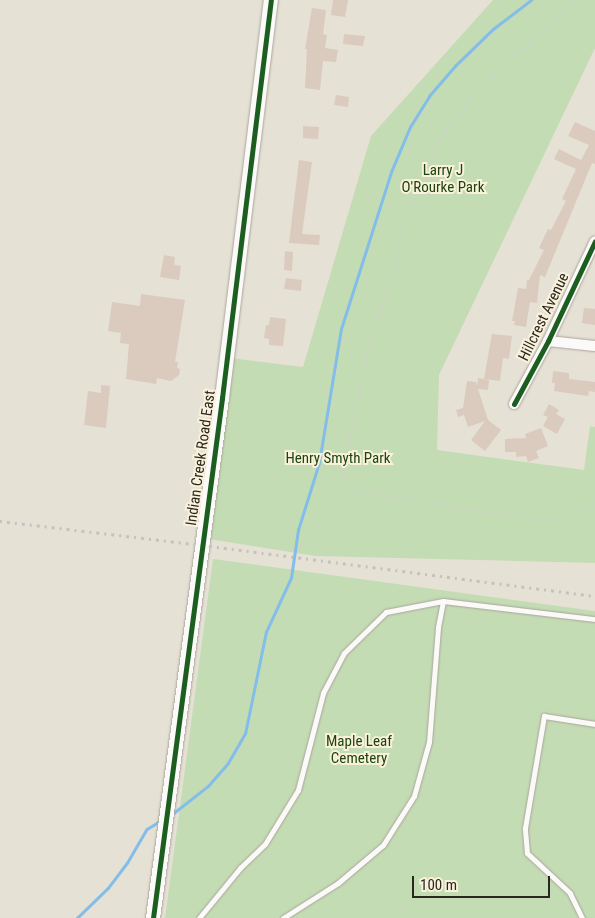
<!DOCTYPE html>
<html>
<head>
<meta charset="utf-8">
<style>
  body { margin:0 }
  #map { position:relative; width:595px; height:918px; overflow:hidden; background:#e6e1d5; font-family:"Roboto Condensed",sans-serif }
  div>[style] { position:absolute }
  [style*='--x'] { left:calc(var(--x)*1px); top:calc(var(--y)*1px); width:calc(var(--w)*1px); rotate:calc(var(--a)*1deg) }
  .green>* { inset:0; background:#c4dcb4 }
  .stream>* { height:2.5px; margin:-1.25px; padding:0 1.25px; transform-origin:1.25px; border-radius:1.25px; background:#83bde9 }
  .building>* { inset:0; background:#dbcabe }
  .path>* { height:2px; margin-top:-1px; transform-origin:0; background:repeating-linear-gradient(90deg,#d1cfcc 0 2.5px,transparent 0 6.5px) }
  .roads { filter:drop-shadow(0 0 1px #aaa69c) drop-shadow(0 0 1px #aaa69c) }
  .lane>* { height:5px; margin:-2.5px; padding:0 2.5px; transform-origin:2.5px; border-radius:2.5px; background:#fbfaf9 }
  .street>* { height:10px; margin:-5px; padding:0 5px; transform-origin:5px; border-radius:5px; background:#fbfaf9 }
  .secondary>* { height:14px; margin:-7px; padding:0 7px; transform-origin:7px; border-radius:7px; background:#fbfaf9 }
  .rail>* { height:2.5px; margin-top:-1.25px; transform-origin:0; background:repeating-linear-gradient(90deg,#c3c2bf 0 2.5px,transparent 0 7.5px) }
  .cycleway>* { height:5px; margin:-2.5px; padding:0 2.5px; transform-origin:2.5px; border-radius:2.5px; background:#1b5e20 }
  span { translate:-50% -50%; white-space:nowrap; text-align:center; line-height:1.15; -webkit-text-stroke:4px #f9f1dc; paint-order:stroke }
  .park-label { font-size:15px; color:#1c440c }
  .street-label { font-size:15px; color:#2a271f }
  .scale { position:absolute; left:412px; top:876px; width:138px; height:22px; box-sizing:border-box; border:2px solid #2a271f; border-top:0; padding-left:6px; font-size:15px; line-height:18px; white-space:nowrap; color:#2a271f; -webkit-text-stroke:4px #f9f1dc; paint-order:stroke }
</style>
</head>
<body>
<div id="map">
  <div class="green">
    <i style="clip-path:polygon(493px 0,595px 0,595px 48px,439px 375px,437px 450px,584px 470px,590px 426px,595px 427px,595px 563px,316px 556px,209px 539px,231px 358px,303px 367px,371px 136px)"></i>
    <i style="clip-path:polygon(213px 559px,595px 611px,595px 918px,165px 918px)"></i>
  </div>
  <div class="stream">
    <i style="--x:171;--y:815;--w:47;--a:-38.1"></i>
    <i style="--x:208;--y:786;--w:30;--a:-49"></i>
    <i style="--x:228;--y:763;--w:34;--a:-60"></i>
    <i style="--x:245;--y:734;--w:104;--a:-78.4"></i>
    <i style="--x:266;--y:632;--w:60;--a:-65.2"></i>
    <i style="--x:291;--y:578;--w:49;--a:-81.7"></i>
    <i style="--x:298;--y:530;--w:70;--a:-72.6"></i>
    <i style="--x:319;--y:463;--w:136;--a:-80.7"></i>
    <i style="--x:341;--y:329;--w:165;--a:-72.3"></i>
    <i style="--x:391;--y:172;--w:49;--a:-67.1"></i>
    <i style="--x:410;--y:127;--w:36;--a:-58"></i>
    <i style="--x:429;--y:96;--w:40;--a:-49"></i>
    <i style="--x:455;--y:66;--w:53;--a:-44.2"></i>
    <i style="--x:493;--y:29;--w:48;--a:-37.3"></i>
    <i style="--x:77;--y:918;--w:43;--a:-44.1"></i>
    <i style="--x:108;--y:888;--w:31;--a:-53"></i>
    <i style="--x:127;--y:863;--w:39;--a:-60"></i>
    <i style="--x:147;--y:829;--w:15;--a:-32"></i>
  </div>
  <div class="building">
    <i style="clip-path:polygon(333px 0,348px 0,345px 17px,331px 15px)"></i>
    <i style="clip-path:polygon(312px 8px,326px 10px,323px 34px,327px 35px,325px 48px,338px 50px,336px 62px,323px 61px,320px 90px,305px 88px,307px 49px,305px 49px)"></i>
    <i style="clip-path:polygon(344px 34px,365px 36px,363px 46px,343px 44px)"></i>
    <i style="clip-path:polygon(336px 95px,349px 97px,348px 107px,334px 105px)"></i>
    <i style="clip-path:polygon(575px 122px,595px 131px,595px 164px,592px 163px,545px 277px,540px 275px,537px 303px,530px 302px,526px 327px,514px 325px,515px 321px,512px 321px,518px 288px,526px 289px,527px 280px,529px 280px,544px 250px,539px 248px,548px 229px,551px 230px,566px 201px,562px 199px,576px 169px,554px 159px,559px 149px,581px 160px,589px 145px,568px 136px)"></i>
    <i style="clip-path:polygon(303px 126px,319px 127px,318px 139px,303px 138px)"></i>
    <i style="clip-path:polygon(299px 160px,312px 162px,302px 234px,320px 235px,319px 245px,289px 243px)"></i>
    <i style="clip-path:polygon(285px 251px,293px 252px,292px 271px,284px 270px)"></i>
    <i style="clip-path:polygon(164px 255px,175px 257px,174px 265px,181px 266px,179px 280px,160px 277px)"></i>
    <i style="clip-path:polygon(286px 278px,302px 280px,301px 291px,284px 289px)"></i>
    <i style="clip-path:polygon(141px 294px,185px 300px,175px 362px,178px 362px,177px 368px,180px 369px,179px 375px,171px 381px,157px 378px,156px 384px,126px 379px,129px 344px,120px 343px,121px 333px,108px 331px,112px 302px,140px 306px)"></i>
    <i style="clip-path:polygon(584px 308px,595px 309px,595px 325px,582px 323px)"></i>
    <i style="clip-path:polygon(270px 317px,286px 319px,283px 346px,269px 345px,269px 339px,264px 338px,266px 325px,269px 325px)"></i>
    <i style="clip-path:polygon(492px 334px,512px 336px,509px 359px,503px 358px,500px 381px,484px 379px)"></i>
    <i style="clip-path:polygon(553px 371px,569px 373px,569px 379px,595px 382px,595px 392px,589px 391px,588px 396px,554px 391px,555px 383px,552px 383px)"></i>
    <i style="clip-path:polygon(478px 378px,489px 380px,488px 390px,478px 389px,488px 420px,501px 430px,485px 451px,471px 440px,485px 421px,468px 427px,464px 415px,458px 417px,456px 410px,463px 408px,467px 381px,476px 382px,477px 386px)"></i>
    <i style="clip-path:polygon(101px 385px,110px 386px,106px 428px,84px 425px,88px 391px,101px 393px)"></i>
    <i style="clip-path:polygon(549px 404px,559px 410px,556px 414px,565px 419px,557px 434px,543px 426px,548px 417px,543px 415px)"></i>
    <i style="clip-path:polygon(541px 428px,548px 446px,536px 451px,539px 458px,528px 462px,526px 456px,516px 457px,516px 452px,505px 452px,505px 439px,526px 438px,525px 434px)"></i>
  </div>
  <div class="path">
    <i style="--x:578;--y:0;--w:91;--a:139"></i>
    <i style="--x:509;--y:60;--w:59;--a:132.9"></i>
    <i style="--x:469;--y:103;--w:35;--a:130"></i>
    <i style="--x:446;--y:130;--w:37;--a:119"></i>
    <i style="--x:428;--y:162;--w:52;--a:109.1"></i>
    <i style="--x:411;--y:211;--w:154;--a:107"></i>
    <i style="--x:366;--y:358;--w:88;--a:101.8"></i>
    <i style="--x:348;--y:444;--w:28;--a:96"></i>
    <i style="--x:345;--y:472;--w:11;--a:75"></i>
    <i style="--x:348;--y:483;--w:9;--a:49"></i>
    <i style="--x:354;--y:490;--w:60;--a:11.5"></i>
    <i style="--x:413;--y:502;--w:155;--a:7.8"></i>
    <i style="--x:567;--y:523;--w:10;--a:-17"></i>
    <i style="--x:577;--y:520;--w:25;--a:-43"></i>
  </div>
  <div class="roads">
    <div class="lane">
      <i style="--x:199;--y:918;--w:65;--a:-50.6"></i>
      <i style="--x:240;--y:868;--w:35;--a:-44"></i>
      <i style="--x:265;--y:844;--w:63;--a:-58.6"></i>
      <i style="--x:298;--y:790;--w:100;--a:-75.5"></i>
      <i style="--x:323;--y:693;--w:45;--a:-62.3"></i>
      <i style="--x:344;--y:653;--w:59;--a:-44.3"></i>
      <i style="--x:386;--y:612;--w:58;--a:-10.9"></i>
      <i style="--x:443;--y:601;--w:153;--a:6.8"></i>
      <i style="--x:283;--y:918;--w:65;--a:-32.5"></i>
      <i style="--x:338;--y:883;--w:59;--a:-40.2"></i>
      <i style="--x:383;--y:845;--w:58;--a:-57.7"></i>
      <i style="--x:414;--y:796;--w:56;--a:-74.5"></i>
      <i style="--x:429;--y:742;--w:115;--a:-85.5"></i>
      <i style="--x:438;--y:627;--w:26;--a:-79"></i>
      <i style="--x:582;--y:918;--w:28;--a:-116"></i>
      <i style="--x:570;--y:893;--w:59;--a:-137.1"></i>
      <i style="--x:527;--y:853;--w:25;--a:-95"></i>
      <i style="--x:525;--y:828;--w:114;--a:-80.4"></i>
      <i style="--x:544;--y:716;--w:52;--a:8.9"></i>
    </div>
    <div class="street">
      <i style="--x:548;--y:341;--w:47;--a:6.1"></i>
      <i style="--x:514;--y:404;--w:72;--a:-61.6"></i>
      <i style="--x:548;--y:341;--w:110;--a:-64.8"></i>
    </div>
    <div class="secondary">
      <i style="--x:153;--y:918;--w:525;--a:-82.44"></i>
      <i style="--x:222;--y:398;--w:401;--a:-83"></i>
    </div>
  </div>
  <div class="rail">
    <i style="--x:0;--y:521;--w:203;--a:6.8"></i>
    <i style="--x:202;--y:545;--w:396;--a:7.4"></i>
  </div>
  <div class="cycleway">
    <i style="--x:514;--y:404;--w:72;--a:-61.6"></i>
    <i style="--x:548;--y:341;--w:110;--a:-64.8"></i>
    <i style="--x:153;--y:918;--w:525;--a:-82.44"></i>
    <i style="--x:222;--y:398;--w:401;--a:-83"></i>
  </div>
  <div class="park-label">
    <span style="left:443px;top:179px">Larry J<br>O'Rourke Park</span>
    <span style="left:338px;top:459px">Henry Smyth Park</span>
    <span style="left:359px;top:750px">Maple Leaf<br>Cemetery</span>
  </div>
  <div class="street-label">
    <span style="left:544px;top:317px;rotate:-64deg">Hillcrest Avenue</span>
    <span style="left:201px;top:458px;rotate:-82deg">Indian Creek Road East</span>
  </div>
  <div class="scale">100 m</div>
</div>
</body>
</html>
